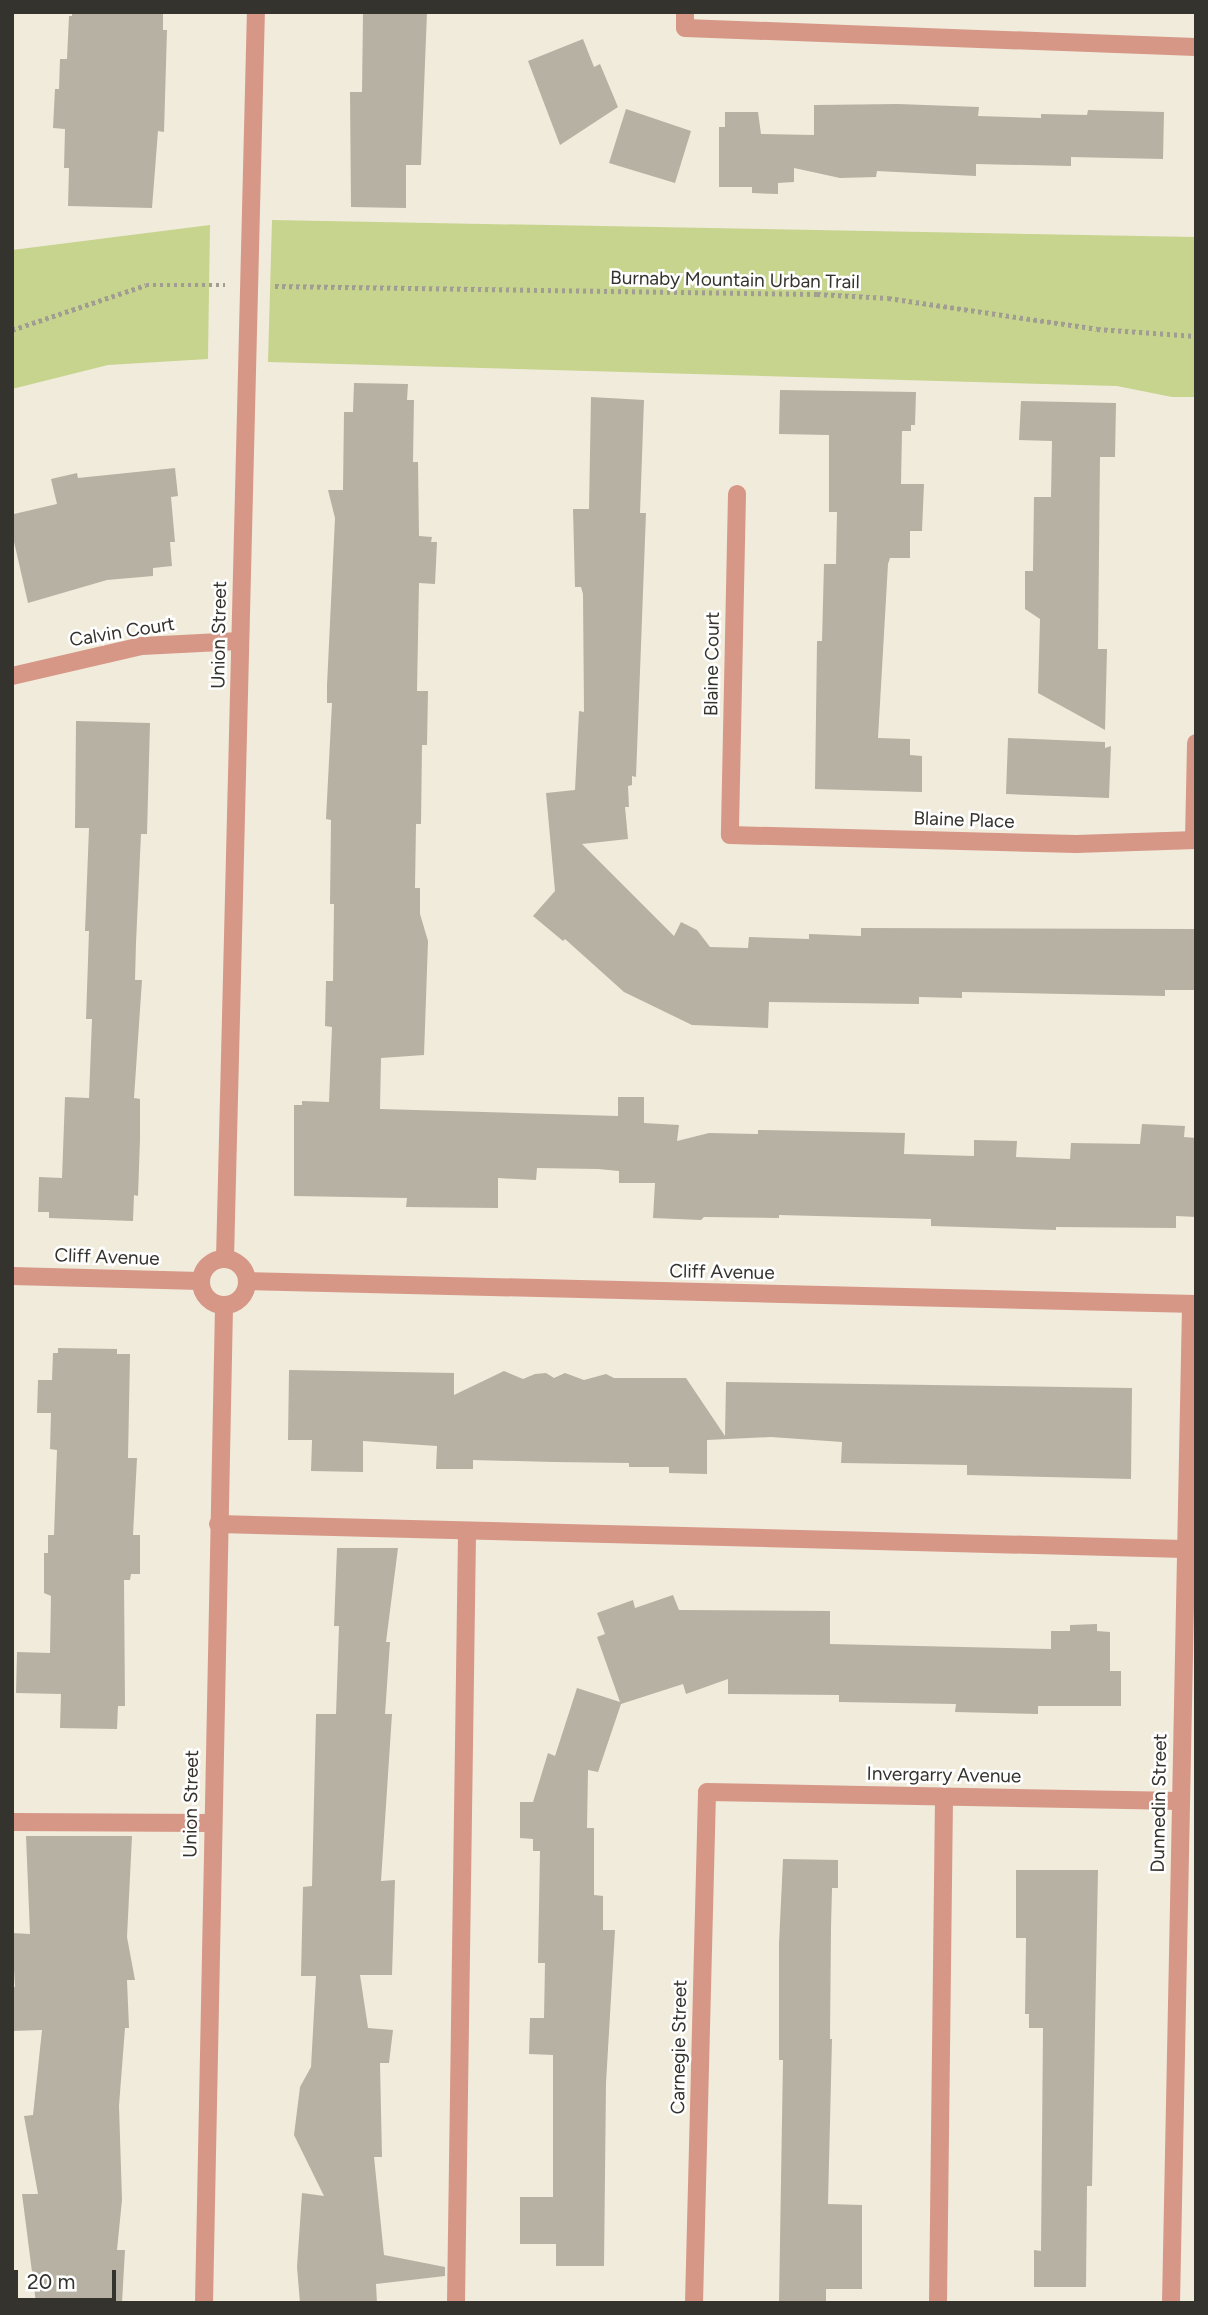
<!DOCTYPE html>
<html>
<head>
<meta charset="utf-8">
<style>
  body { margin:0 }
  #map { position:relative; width:1208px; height:2315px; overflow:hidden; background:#f1ebdc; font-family:Figtree,sans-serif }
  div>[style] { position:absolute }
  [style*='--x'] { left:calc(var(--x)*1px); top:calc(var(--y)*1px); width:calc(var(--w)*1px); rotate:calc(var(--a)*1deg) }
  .green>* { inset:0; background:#c7d48e }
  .building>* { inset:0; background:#b6b1a2 }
  .path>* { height:4.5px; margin-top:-2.25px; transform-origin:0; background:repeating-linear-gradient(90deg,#a29d92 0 3.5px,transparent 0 7px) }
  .lane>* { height:18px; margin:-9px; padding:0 9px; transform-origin:9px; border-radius:9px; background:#d69787 }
  .street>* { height:18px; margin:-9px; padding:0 9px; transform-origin:9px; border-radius:9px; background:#d69787 }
  .street>.ring { margin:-9px; padding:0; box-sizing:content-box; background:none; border:18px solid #d69787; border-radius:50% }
  span { translate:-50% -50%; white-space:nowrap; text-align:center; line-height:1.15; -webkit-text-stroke:5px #fff; paint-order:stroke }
  .street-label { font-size:19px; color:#35332d }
  .frame { position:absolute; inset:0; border:14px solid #35332d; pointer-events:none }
  .scale { position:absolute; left:14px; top:2270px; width:102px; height:32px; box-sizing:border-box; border:4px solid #35332d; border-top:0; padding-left:9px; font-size:21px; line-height:24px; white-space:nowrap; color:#35332d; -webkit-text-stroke:5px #fff; paint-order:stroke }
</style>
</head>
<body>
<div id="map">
  <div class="green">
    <i style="clip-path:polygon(272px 220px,1196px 237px,1196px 397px,1172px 397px,1117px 386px,268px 362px)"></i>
    <i style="clip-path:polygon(210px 225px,208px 359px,108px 365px,12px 389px,12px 250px)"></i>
  </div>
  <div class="building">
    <i style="clip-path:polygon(72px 12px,163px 12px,163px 30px,167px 30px,164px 132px,158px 131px,152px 208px,68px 206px,69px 168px,64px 168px,65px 129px,53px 128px,55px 89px,59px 89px,60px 59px,67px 59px,69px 16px,72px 16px)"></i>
    <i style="clip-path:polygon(363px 12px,427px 12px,421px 165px,406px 165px,406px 208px,351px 207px,350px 92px,362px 92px)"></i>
    <i style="clip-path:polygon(583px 39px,594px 67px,600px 64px,618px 107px,560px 145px,528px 61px)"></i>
    <i style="clip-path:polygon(898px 104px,979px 107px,978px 116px,1041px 118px,1041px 114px,1087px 115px,1088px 110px,1164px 112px,1163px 159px,1071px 157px,1071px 166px,976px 164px,976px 176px,877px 171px,876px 177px,840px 178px,794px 168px,794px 182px,778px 183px,778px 194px,752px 193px,752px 187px,719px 187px,719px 127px,725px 127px,725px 112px,758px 112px,761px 134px,814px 135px,814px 105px)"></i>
    <i style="clip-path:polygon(626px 109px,691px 131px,675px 183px,609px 163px)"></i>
    <i style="clip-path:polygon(354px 383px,408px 384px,407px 400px,414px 400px,413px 462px,418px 462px,419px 536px,432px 537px,431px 542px,437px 542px,435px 584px,419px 583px,417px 691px,428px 691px,427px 745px,422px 745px,421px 824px,416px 824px,415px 888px,420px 888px,420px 914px,428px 941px,424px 1055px,381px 1058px,380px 1109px,618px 1116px,618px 1097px,644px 1097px,644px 1123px,679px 1125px,677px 1141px,709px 1133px,758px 1134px,758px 1130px,905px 1133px,904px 1154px,974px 1156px,974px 1140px,1017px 1141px,1016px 1157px,1070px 1159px,1071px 1143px,1140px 1144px,1142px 1124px,1185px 1126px,1184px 1137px,1196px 1138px,1196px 1217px,1176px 1216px,1176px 1228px,1056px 1227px,1056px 1230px,931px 1226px,931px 1219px,779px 1215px,779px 1218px,704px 1217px,701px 1220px,653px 1218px,655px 1183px,619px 1183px,619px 1171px,598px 1169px,537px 1168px,536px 1180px,498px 1178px,498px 1208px,406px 1207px,407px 1198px,294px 1196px,294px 1105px,302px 1105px,302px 1101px,329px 1102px,332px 1027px,325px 1026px,326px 981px,333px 981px,334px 904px,330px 904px,331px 820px,326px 819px,332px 703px,327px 703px,327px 685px,335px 518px,328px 490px,343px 490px,344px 412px,353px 412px)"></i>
    <i style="clip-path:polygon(780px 390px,916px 392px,915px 425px,911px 425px,911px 431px,902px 431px,901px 484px,924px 484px,922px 531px,910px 531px,910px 558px,890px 558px,888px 564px,878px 738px,910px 739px,910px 755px,922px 756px,922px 792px,815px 789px,817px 641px,822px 641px,824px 564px,836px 564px,837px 512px,829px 512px,829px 435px,779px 434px)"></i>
    <i style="clip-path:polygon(591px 397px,644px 400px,640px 513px,646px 513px,636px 777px,632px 776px,632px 785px,628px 786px,629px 807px,625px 807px,628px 839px,582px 844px,674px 936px,681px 922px,697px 930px,710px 947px,748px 948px,749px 937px,809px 939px,809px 934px,861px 936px,861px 928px,1196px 929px,1196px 990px,1165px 990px,1165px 996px,962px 992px,962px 998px,919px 997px,919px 1004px,769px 1002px,768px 1028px,692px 1025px,624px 992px,565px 939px,563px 941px,533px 916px,555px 891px,546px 793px,575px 790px,579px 711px,584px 712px,583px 594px,581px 587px,575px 587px,573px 509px,589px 509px)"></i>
    <i style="clip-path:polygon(1021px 401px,1116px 403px,1115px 457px,1100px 457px,1098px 649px,1107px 649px,1105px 730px,1038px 693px,1040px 619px,1025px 609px,1025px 571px,1033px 571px,1034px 497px,1051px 497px,1052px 441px,1019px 440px)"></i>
    <i style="clip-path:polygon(175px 468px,178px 496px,171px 497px,175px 542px,170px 542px,172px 566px,153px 568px,153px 576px,107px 580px,28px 603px,12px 533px,12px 519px,14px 514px,57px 504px,51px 479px,77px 473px,78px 478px)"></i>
    <i style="clip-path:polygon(76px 721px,150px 723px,147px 834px,141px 834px,136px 943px,135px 980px,142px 980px,134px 1098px,140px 1099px,140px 1139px,138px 1196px,134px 1195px,133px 1221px,49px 1218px,49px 1212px,38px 1212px,39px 1177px,62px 1178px,65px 1097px,89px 1098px,92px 1019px,86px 1019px,89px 931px,85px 931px,89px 828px,75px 828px)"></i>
    <i style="clip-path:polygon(1008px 738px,1105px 742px,1105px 748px,1111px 746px,1109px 798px,1006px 794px)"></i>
    <i style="clip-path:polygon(58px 1348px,117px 1349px,117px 1354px,130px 1354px,128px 1458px,137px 1458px,133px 1535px,140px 1535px,140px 1574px,131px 1574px,130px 1580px,124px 1580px,125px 1706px,118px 1706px,117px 1729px,60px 1728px,61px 1694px,16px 1693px,17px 1652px,50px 1653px,51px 1596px,44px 1593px,44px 1553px,48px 1553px,48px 1535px,54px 1535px,57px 1450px,50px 1449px,51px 1413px,37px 1413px,38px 1380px,52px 1380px,53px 1353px,58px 1353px)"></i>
    <i style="clip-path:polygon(289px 1370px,454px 1373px,454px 1395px,504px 1371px,523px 1379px,535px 1374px,546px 1373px,554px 1378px,565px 1373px,584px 1380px,606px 1374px,614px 1378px,686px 1378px,725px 1436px,726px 1382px,1132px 1388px,1131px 1479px,967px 1475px,967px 1465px,841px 1463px,842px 1442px,771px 1437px,707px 1440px,707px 1474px,669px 1473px,669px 1467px,629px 1467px,629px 1463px,554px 1462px,473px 1460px,473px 1469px,436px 1469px,437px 1446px,363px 1441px,363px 1472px,311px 1471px,312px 1440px,288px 1440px)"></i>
    <i style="clip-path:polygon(337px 1548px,398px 1548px,386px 1642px,390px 1642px,385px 1714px,392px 1714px,381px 1881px,395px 1880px,392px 1975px,360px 1975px,368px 2028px,393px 2030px,389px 2063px,380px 2063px,382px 2157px,374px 2157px,384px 2255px,445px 2267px,445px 2276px,376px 2284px,377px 2303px,300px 2303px,297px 2267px,302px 2193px,324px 2196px,294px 2135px,300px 2087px,311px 2067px,316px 1976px,301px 1976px,303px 1887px,312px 1886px,316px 1714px,336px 1714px,339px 1626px,334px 1626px)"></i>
    <i style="clip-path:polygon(673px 1595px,679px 1610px,830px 1611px,830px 1644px,1051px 1649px,1051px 1631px,1070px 1631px,1070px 1625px,1097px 1624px,1097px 1631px,1110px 1632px,1110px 1671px,1121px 1671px,1121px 1706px,1038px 1706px,1038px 1714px,955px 1712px,956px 1704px,839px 1702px,839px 1695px,728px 1694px,728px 1679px,686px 1694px,683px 1684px,621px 1704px,598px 1772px,588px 1770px,587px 1828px,594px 1828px,594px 1895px,603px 1896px,603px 1930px,615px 1930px,606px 2083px,604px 2266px,556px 2266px,556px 2244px,520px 2244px,520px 2197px,553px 2197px,553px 2055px,529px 2054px,530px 2018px,544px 2018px,545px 1963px,538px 1963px,540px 1851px,533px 1851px,533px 1839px,520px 1838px,520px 1802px,533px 1802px,548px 1753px,555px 1756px,577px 1688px,620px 1702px,597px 1637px,605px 1634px,597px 1613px,633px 1600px,635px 1608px)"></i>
    <i style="clip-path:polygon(26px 1836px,132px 1836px,127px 1937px,135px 1980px,127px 1980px,129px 2028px,125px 2028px,119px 2106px,122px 2200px,117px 2250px,125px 2250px,122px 2303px,36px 2303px,22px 2194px,38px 2194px,24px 2116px,33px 2115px,42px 2030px,12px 2031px,12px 1987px,15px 1987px,12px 1933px,30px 1934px)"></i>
    <i style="clip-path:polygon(783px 1859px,838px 1860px,838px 1888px,832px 1888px,831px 1928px,830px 2039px,832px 2039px,828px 2204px,862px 2205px,862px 2289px,826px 2289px,826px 2303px,779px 2303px,783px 2060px,779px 2060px,779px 1944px)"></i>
    <i style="clip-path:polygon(1016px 1870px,1098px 1870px,1092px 2186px,1087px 2186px,1086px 2287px,1034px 2287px,1034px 2250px,1041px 2251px,1043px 2028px,1029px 2028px,1029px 2014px,1025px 2014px,1026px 1938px,1016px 1938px)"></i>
  </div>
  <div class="path">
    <i style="--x:275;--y:286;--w:542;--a:0.85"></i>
    <i style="--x:817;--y:294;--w:71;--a:3.2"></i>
    <i style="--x:888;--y:298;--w:211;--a:8.4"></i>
    <i style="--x:1097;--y:329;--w:99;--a:4"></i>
    <i style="--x:12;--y:330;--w:141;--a:-18.6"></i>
    <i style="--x:146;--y:285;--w:79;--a:0"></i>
  </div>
  <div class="lane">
    <i style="--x:218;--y:1524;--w:966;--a:1.48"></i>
    <i style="--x:12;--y:1822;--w:199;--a:0.3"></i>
    <i style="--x:456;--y:2303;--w:771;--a:-89.18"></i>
    <i style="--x:938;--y:2303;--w:506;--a:-89.32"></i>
  </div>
  <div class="street">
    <i style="--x:685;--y:12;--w:16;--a:90"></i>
    <i style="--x:685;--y:28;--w:511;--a:2.13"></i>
    <i style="--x:737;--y:494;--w:341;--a:91.2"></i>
    <i style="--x:730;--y:835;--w:346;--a:1.5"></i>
    <i style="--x:1076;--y:844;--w:120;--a:-1.9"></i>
    <i style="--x:12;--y:676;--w:133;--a:-13"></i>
    <i style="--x:142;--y:646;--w:98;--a:-2.9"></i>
    <i style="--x:1194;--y:840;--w:97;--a:-88.8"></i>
    <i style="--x:225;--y:1259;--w:1247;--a:-88.58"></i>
    <i class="ring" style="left:201px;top:1259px;width:28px;height:28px"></i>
    <i style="--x:12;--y:1276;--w:188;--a:1.5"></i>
    <i style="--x:247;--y:1281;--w:949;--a:1.39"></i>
    <i style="--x:204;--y:2303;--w:998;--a:-88.85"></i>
    <i style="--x:694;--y:2303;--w:511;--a:-88.54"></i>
    <i style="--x:707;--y:1792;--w:473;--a:1.1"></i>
    <i style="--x:1171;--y:2303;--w:999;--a:-88.85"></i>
  </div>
  <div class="street-label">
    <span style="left:735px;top:280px;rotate:1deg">Burnaby Mountain Urban Trail</span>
    <span style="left:122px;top:632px;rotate:-9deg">Calvin Court</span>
    <span style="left:219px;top:635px;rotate:-89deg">Union Street</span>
    <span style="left:712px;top:664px;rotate:-89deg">Blaine Court</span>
    <span style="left:964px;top:820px;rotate:2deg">Blaine Place</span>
    <span style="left:107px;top:1257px;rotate:2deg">Cliff Avenue</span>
    <span style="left:722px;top:1272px;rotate:1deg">Cliff Avenue</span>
    <span style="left:944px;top:1775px;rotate:1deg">Invergarry Avenue</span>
    <span style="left:1159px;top:1803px;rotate:-89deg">Dunnedin Street</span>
    <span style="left:191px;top:1804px;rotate:-89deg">Union Street</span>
    <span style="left:679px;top:2047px;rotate:-89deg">Carnegie Street</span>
  </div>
  <div class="frame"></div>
  <div class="scale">20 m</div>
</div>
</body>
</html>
